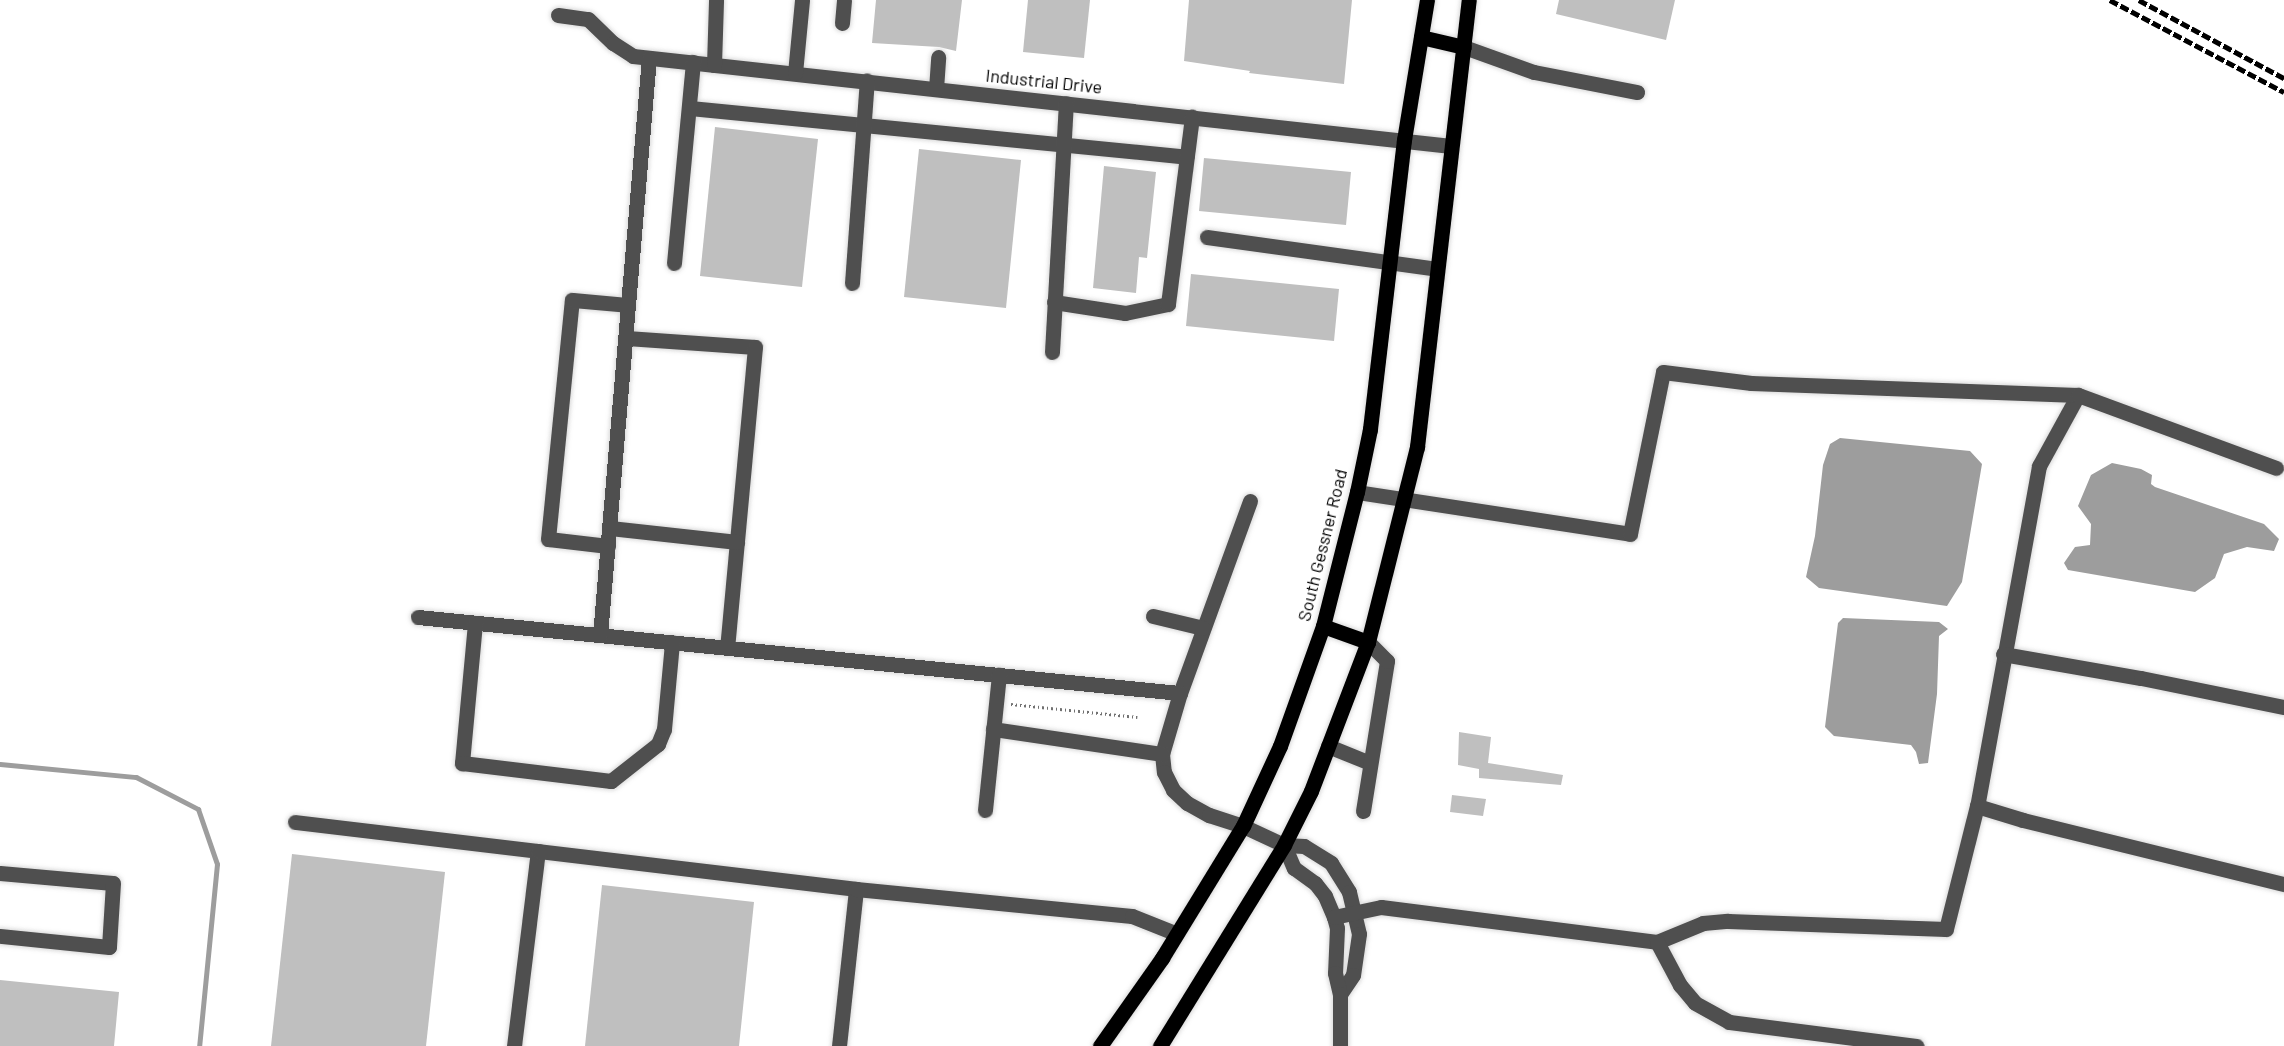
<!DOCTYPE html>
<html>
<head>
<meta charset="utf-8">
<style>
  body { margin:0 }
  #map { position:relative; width:2284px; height:1046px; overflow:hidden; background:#fff; font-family:Barlow,sans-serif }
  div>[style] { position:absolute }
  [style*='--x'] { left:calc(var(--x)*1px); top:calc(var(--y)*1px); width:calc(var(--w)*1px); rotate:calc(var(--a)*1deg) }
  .water>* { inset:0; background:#9d9d9d }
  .stream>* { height:5px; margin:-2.5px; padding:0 2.5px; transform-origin:2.5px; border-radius:2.5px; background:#9d9d9d }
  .building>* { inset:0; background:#bfbfbf }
  .path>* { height:3px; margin-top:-1.5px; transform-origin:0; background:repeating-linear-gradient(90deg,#717171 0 1.5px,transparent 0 4.5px) }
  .roads { filter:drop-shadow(0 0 2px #dbdbdb) drop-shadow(0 0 2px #dbdbdb) }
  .minor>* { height:15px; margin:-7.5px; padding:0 7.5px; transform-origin:7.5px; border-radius:7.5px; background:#4f4f4f }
  .major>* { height:15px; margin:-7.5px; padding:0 7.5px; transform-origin:7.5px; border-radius:7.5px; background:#000 }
  .rail>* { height:4.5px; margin-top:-2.25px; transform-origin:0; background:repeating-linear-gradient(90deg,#000 0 9px,transparent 0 12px) }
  span { translate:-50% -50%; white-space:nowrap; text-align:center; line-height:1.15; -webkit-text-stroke:4.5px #fff; paint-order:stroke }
  .street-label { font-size:18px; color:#000 }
</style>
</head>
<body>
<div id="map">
  <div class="water">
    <i style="clip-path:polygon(1840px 438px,1970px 451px,1982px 464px,1962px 582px,1947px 606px,1819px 588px,1806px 577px,1815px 536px,1823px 465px,1830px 444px)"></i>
    <i style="clip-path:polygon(2112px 463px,2141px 469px,2152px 475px,2151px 484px,2155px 487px,2264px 524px,2279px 539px,2274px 551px,2247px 547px,2224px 554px,2215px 578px,2195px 592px,2068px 570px,2064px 563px,2075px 547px,2090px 545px,2091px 524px,2078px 506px,2091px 475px)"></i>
    <i style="clip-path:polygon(1843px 618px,1939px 622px,1948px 629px,1939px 636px,1937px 694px,1928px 763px,1919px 764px,1916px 752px,1911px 745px,1834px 736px,1825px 727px,1838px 623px)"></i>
  </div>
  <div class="stream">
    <i style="--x:0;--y:764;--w:137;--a:5.5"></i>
    <i style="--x:136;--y:777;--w:70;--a:27.3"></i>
    <i style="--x:198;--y:809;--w:58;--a:70.9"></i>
    <i style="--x:217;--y:864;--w:183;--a:95.6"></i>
  </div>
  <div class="building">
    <i style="clip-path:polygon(876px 0,962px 0,956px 51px,939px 47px,872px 43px)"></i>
    <i style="clip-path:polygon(1028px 0,1090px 0,1084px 58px,1023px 52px)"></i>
    <i style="clip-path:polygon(1189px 0,1352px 0,1344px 84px,1249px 73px,1250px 71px,1184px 61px)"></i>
    <i style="clip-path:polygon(1559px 0,1675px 0,1666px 40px,1556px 14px)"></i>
    <i style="clip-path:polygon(715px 127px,818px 139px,802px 287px,700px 276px)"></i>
    <i style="clip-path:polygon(919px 149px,1021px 160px,1006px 308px,904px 297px)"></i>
    <i style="clip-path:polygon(1204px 158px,1351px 172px,1346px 225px,1199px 211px)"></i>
    <i style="clip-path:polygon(1104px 166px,1156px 172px,1147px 258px,1139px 257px,1136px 293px,1093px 288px)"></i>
    <i style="clip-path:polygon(1191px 274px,1339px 289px,1334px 341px,1186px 326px)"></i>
    <i style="clip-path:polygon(1459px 732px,1491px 737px,1488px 763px,1563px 775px,1561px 785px,1479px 778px,1479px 769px,1458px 765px)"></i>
    <i style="clip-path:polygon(1452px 795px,1486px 799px,1483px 816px,1450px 812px)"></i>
    <i style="clip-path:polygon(292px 854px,445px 872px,426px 1046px,271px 1046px)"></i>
    <i style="clip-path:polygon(602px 885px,754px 902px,739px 1046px,585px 1046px)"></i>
    <i style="clip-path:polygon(0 980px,119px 992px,114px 1046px,0 1046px)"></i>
  </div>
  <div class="path">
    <i style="--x:1011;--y:704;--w:127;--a:5.9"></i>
  </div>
  <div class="roads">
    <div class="minor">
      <i style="--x:558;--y:15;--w:30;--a:8"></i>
      <i style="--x:588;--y:19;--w:35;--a:44"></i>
      <i style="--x:613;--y:43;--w:24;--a:33"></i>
      <i style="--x:633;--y:56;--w:823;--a:6.28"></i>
      <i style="--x:842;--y:23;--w:23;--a:-85"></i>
      <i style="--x:1464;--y:47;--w:74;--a:19.7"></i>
      <i style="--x:1534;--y:72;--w:105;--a:11"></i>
      <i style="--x:714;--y:65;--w:65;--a:-88.2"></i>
      <i style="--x:795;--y:73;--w:73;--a:-84.5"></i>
      <i style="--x:936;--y:89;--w:32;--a:-86"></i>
      <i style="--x:690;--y:108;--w:499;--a:5.6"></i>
      <i style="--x:1207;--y:237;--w:232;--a:7.9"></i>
      <i style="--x:674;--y:263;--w:202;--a:-84.6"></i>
      <i style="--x:852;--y:283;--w:203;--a:-85.8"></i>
      <i style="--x:1054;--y:302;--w:72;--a:8.8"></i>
      <i style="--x:1125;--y:313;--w:44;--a:-11.8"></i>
      <i style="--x:1168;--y:304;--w:189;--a:-82.7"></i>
      <i style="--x:627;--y:338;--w:128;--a:4"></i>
      <i style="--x:755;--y:347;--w:302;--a:95.3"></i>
      <i style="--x:1052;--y:352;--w:249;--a:-86.8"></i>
      <i style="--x:2078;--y:395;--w:81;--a:118.8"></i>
      <i style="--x:2039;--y:466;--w:346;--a:100.3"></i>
      <i style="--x:1977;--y:806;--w:48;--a:16.9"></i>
      <i style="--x:2023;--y:820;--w:269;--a:13.8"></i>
      <i style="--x:1357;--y:492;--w:276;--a:8.7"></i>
      <i style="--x:1630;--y:534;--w:165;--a:-78.5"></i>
      <i style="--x:1663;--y:372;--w:89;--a:7.1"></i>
      <i style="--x:1751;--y:383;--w:327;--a:2.1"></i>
      <i style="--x:2078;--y:395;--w:211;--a:20.2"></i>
      <i style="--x:1250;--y:501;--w:204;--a:110"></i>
      <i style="--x:1180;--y:693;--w:64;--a:106.4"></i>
      <i style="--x:1162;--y:754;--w:18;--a:84"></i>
      <i style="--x:1164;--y:772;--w:20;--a:63"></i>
      <i style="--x:1173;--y:790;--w:19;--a:43"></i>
      <i style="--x:1187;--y:803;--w:25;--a:29"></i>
      <i style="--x:1209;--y:815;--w:36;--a:18"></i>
      <i style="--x:1243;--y:826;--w:45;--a:24.9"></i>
      <i style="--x:1284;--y:845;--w:20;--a:3"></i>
      <i style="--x:1304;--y:846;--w:32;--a:32"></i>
      <i style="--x:1331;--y:863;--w:34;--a:58"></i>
      <i style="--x:1349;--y:892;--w:43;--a:76.6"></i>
      <i style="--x:1359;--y:934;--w:41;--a:98.3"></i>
      <i style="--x:1353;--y:975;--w:23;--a:124"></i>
      <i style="--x:610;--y:528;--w:128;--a:6.3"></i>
      <i style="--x:608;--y:546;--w:60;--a:-173.3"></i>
      <i style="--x:548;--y:539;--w:240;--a:-84.3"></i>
      <i style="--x:572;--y:300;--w:56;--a:5.1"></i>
      <i style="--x:1153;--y:616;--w:51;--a:13.5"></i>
      <i style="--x:418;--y:617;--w:766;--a:5.7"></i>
      <i style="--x:475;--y:623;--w:141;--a:95.3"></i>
      <i style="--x:462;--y:763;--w:150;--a:6.9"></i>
      <i style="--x:611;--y:781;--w:60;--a:-38.2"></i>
      <i style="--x:658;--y:744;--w:16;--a:-68"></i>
      <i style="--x:664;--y:729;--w:87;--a:-84.7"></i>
      <i style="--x:600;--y:635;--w:579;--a:-85.15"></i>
      <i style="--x:2003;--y:654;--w:140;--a:9.9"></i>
      <i style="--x:2141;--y:678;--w:146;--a:11.5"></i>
      <i style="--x:993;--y:729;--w:171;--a:8.4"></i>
      <i style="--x:1328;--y:746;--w:45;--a:22"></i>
      <i style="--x:985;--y:810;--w:136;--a:-84.1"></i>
      <i style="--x:1363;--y:811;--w:152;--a:-80.9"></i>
      <i style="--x:1387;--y:661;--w:27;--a:-135"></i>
      <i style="--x:295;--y:822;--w:245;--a:6.8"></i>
      <i style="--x:1284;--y:845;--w:25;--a:67"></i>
      <i style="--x:1294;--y:868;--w:26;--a:36"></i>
      <i style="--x:1315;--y:883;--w:16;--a:52"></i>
      <i style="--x:1325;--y:896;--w:23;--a:67"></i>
      <i style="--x:1334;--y:917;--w:11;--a:75"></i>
      <i style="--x:1337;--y:928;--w:45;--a:92.5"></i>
      <i style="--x:1335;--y:973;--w:22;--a:77"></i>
      <i style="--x:1340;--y:994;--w:52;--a:90"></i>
      <i style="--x:0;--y:873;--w:113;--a:5.1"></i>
      <i style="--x:113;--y:883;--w:64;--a:93.6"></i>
      <i style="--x:109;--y:947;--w:110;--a:-174.2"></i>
      <i style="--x:1334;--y:917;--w:48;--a:-12"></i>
      <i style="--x:1381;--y:907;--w:278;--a:7.2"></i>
      <i style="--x:1657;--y:942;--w:50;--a:-22.4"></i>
      <i style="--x:1703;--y:923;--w:25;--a:-5"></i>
      <i style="--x:1728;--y:921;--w:218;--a:2.1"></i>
      <i style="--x:1946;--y:929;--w:127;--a:-75.9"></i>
      <i style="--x:1657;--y:942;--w:49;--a:61.9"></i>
      <i style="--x:1680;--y:985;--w:23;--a:50"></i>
      <i style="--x:1695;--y:1003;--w:39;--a:29"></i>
      <i style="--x:1729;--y:1022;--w:189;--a:7.3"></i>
      <i style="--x:514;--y:1046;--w:196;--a:-83"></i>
      <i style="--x:538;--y:851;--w:320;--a:6.8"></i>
      <i style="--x:839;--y:1046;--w:158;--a:-83.8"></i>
      <i style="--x:856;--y:889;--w:277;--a:5.6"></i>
      <i style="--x:1132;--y:916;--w:48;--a:21.8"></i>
    </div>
    <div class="major">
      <i style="--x:1421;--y:37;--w:44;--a:13.1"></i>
      <i style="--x:1323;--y:626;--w:48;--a:19.6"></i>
      <i style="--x:1100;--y:1046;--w:108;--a:-54.8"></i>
      <i style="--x:1162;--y:958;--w:155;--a:-58.5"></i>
      <i style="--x:1243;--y:826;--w:88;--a:-65.2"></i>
      <i style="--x:1280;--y:746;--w:127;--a:-70.3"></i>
      <i style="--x:1323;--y:626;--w:138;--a:-75.8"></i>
      <i style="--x:1357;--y:492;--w:64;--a:-78.3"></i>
      <i style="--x:1370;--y:429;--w:291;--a:-83.3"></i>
      <i style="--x:1404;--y:140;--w:142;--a:-80.7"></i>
      <i style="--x:1160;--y:1046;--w:236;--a:-58.3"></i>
      <i style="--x:1284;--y:845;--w:60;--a:-63.4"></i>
      <i style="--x:1311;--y:791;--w:160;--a:-69.1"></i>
      <i style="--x:1368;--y:642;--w:201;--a:-75.9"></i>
      <i style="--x:1417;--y:447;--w:450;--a:-83.4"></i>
    </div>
  </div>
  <div class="rail">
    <i style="--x:2110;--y:0;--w:197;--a:27.9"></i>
    <i style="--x:2139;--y:0;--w:165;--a:28.3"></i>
  </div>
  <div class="street-label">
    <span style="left:1044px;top:81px;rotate:6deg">Industrial Drive</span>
    <span style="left:1322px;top:545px;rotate:-76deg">South Gessner Road</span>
  </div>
</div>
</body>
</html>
